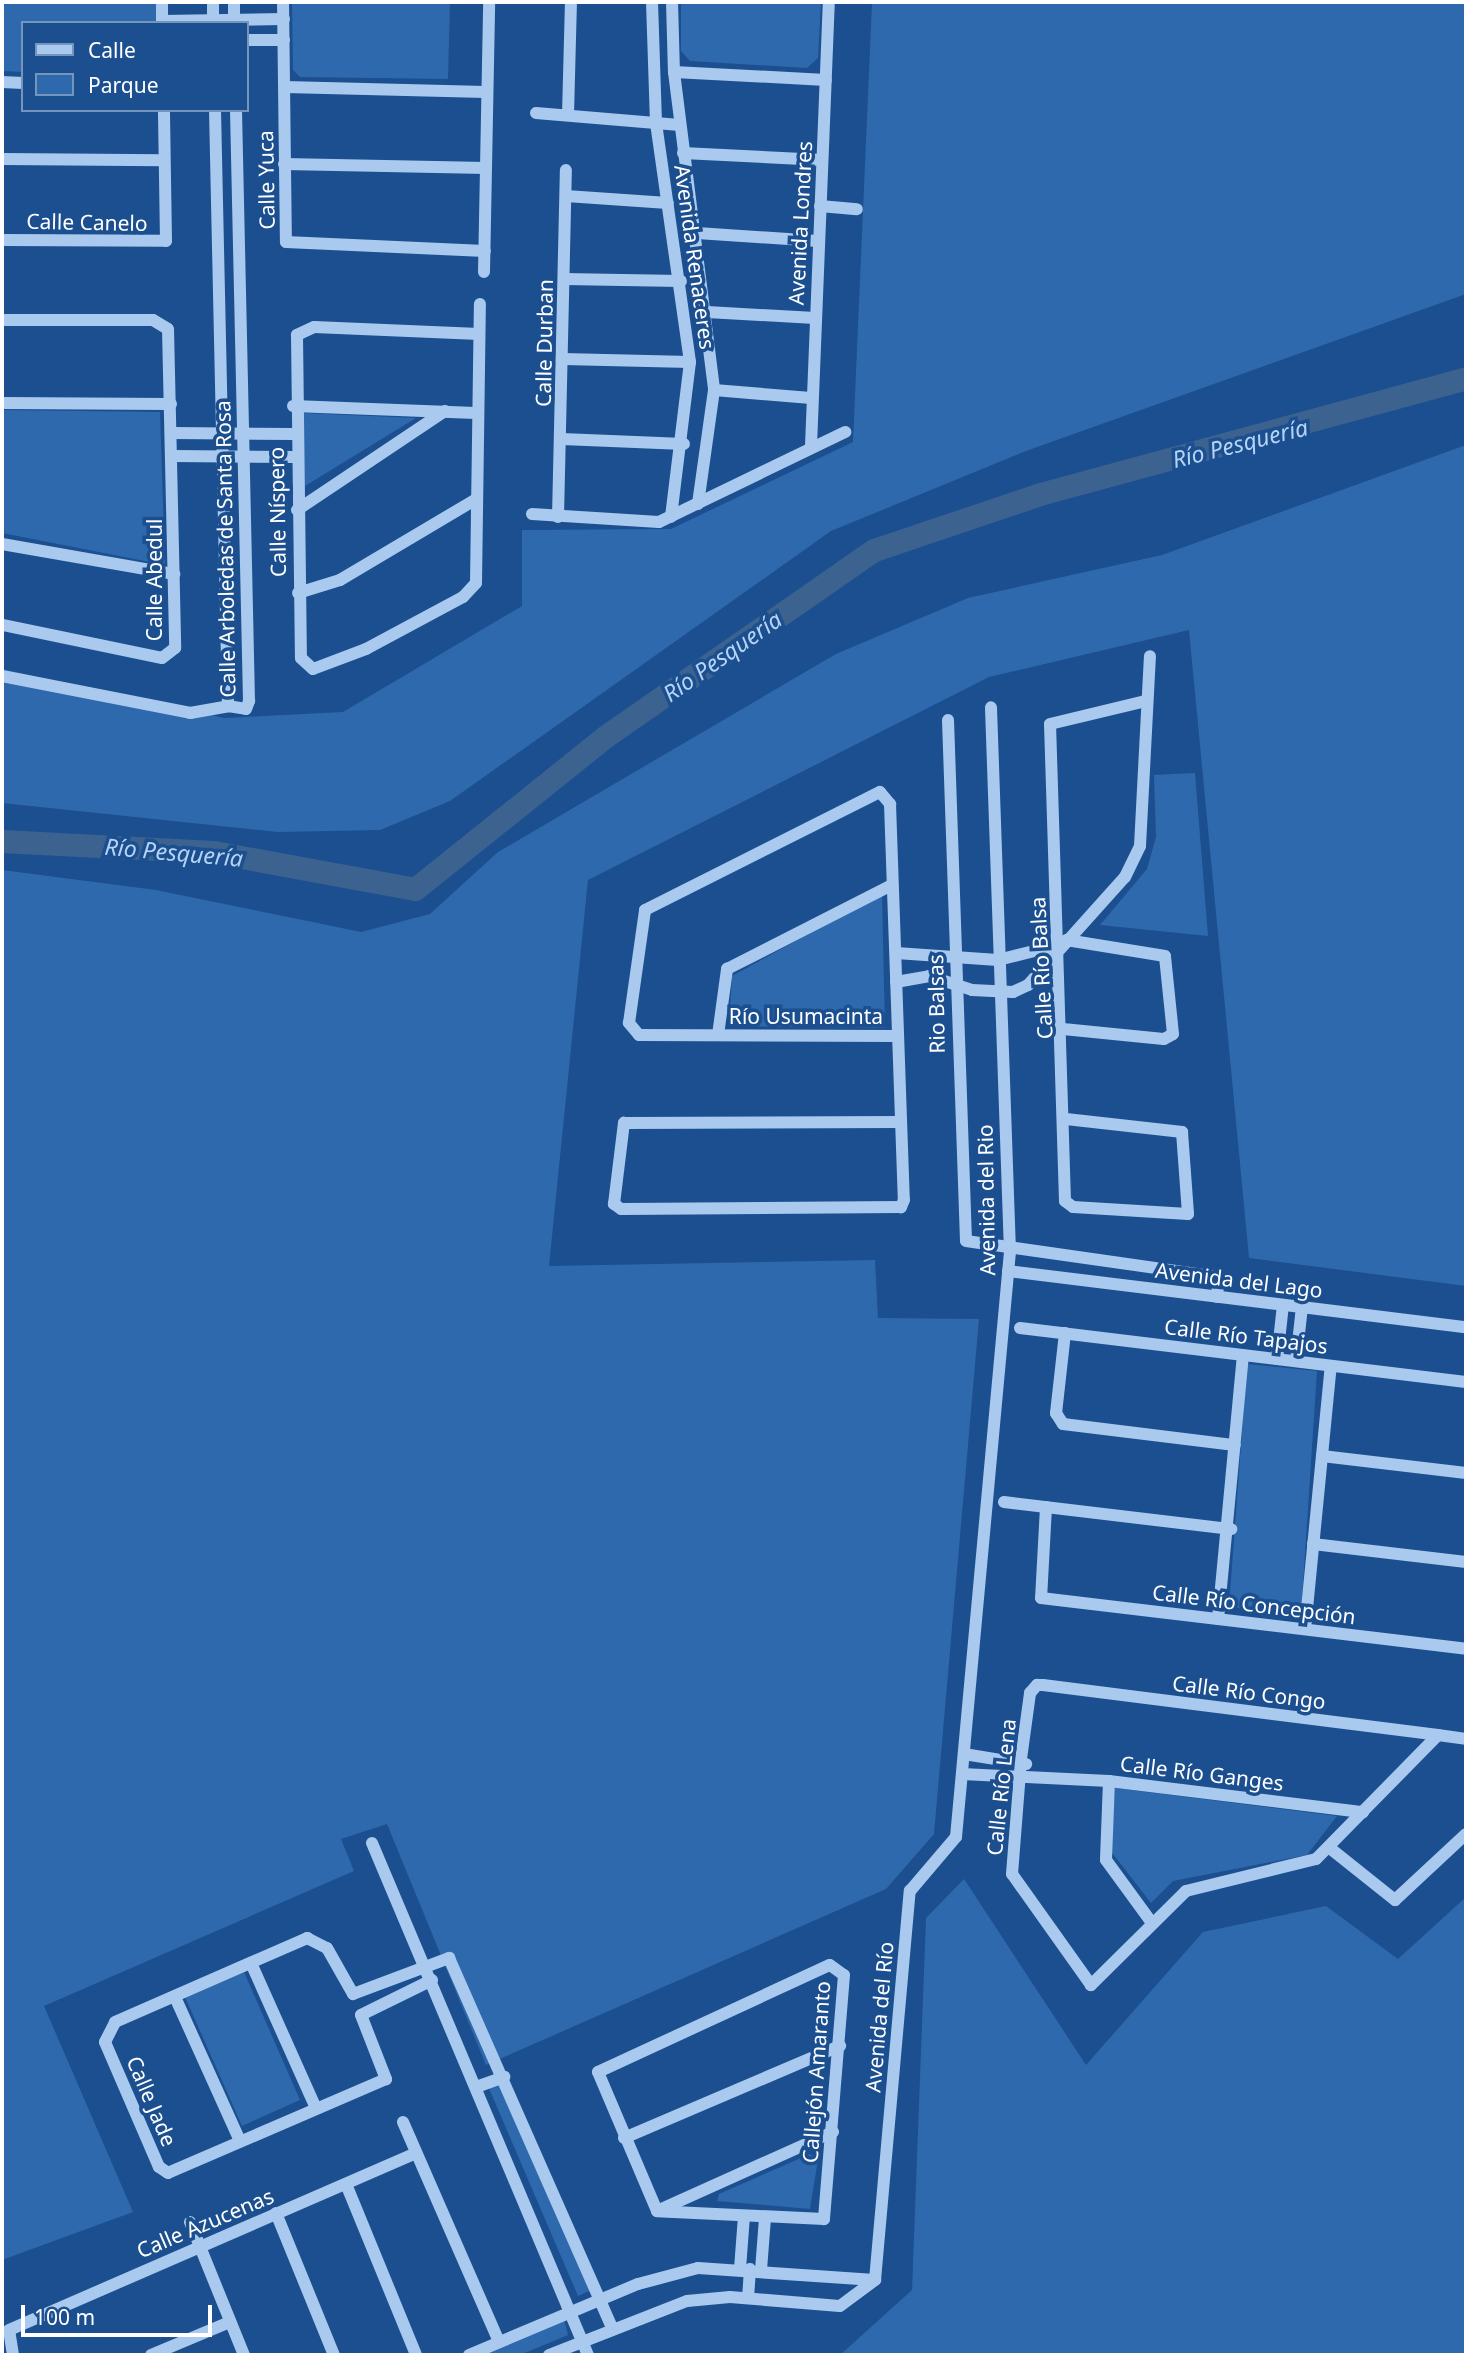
<!DOCTYPE html>
<html>
<head>
<meta charset="utf-8">
<style>
  body { margin:0 }
  #map { position:relative; width:1468px; height:2357px; overflow:hidden; background:#1b4f8f; font-family:"Noto Sans",sans-serif }
  div>[style] { position:absolute }
  [style*='--x'] { left:calc(var(--x)*1px); top:calc(var(--y)*1px); width:calc(var(--w)*1px); rotate:calc(var(--a)*1deg) }
  .green>* { inset:0; background:#2e69ad }
  .river>* { height:23px; margin:-11.5px; padding:0 11.5px; transform-origin:11.5px; border-radius:11.5px; background:#3c6290 }
  .minor>* { height:12px; margin:-6px; padding:0 6px; transform-origin:6px; border-radius:6px; background:#a9c9ee }
  span { translate:-50% -50%; white-space:nowrap; text-align:center; line-height:1.15; -webkit-text-stroke:7px #1b4f8f; paint-order:stroke }
  .street-label { font-size:21px; color:#fff }
  .water-label { font-size:23px; color:#b5d3f5; font-style:italic }
  .frame { position:absolute; inset:0; border:4px solid #fff; pointer-events:none }
  .legend { position:absolute; left:21px; top:21px; width:228px; height:91px; box-sizing:border-box; background:#1b4f8f; border:2px solid #7695bc; margin:0; padding:9px 12px; list-style:none; font-size:21px; color:#fff }
  .legend li { display:flex; align-items:center; gap:14px; height:35px }
  .legend b { width:35px; border:2px solid #7695bc }
  .scale { position:absolute; left:21px; top:2305px; width:191px; height:32px; box-sizing:border-box; border:4px solid #fff; border-top:0; padding-left:9px; font-size:21px; line-height:24px; white-space:nowrap; color:#fff; -webkit-text-stroke:5px #1b4f8f; paint-order:stroke }
</style>
</head>
<body>
<div id="map">
  <div class="green">
    <i style="clip-path:polygon(2px 2px,156px 2px,157px 23px,23px 23px,23px 72px,2px 71px)"></i>
    <i style="clip-path:polygon(292px 2px,450px 2px,448px 79px,300px 77px,293px 70px)"></i>
    <i style="clip-path:polygon(681px 2px,821px 2px,818px 58px,807px 68px,690px 61px,681px 51px)"></i>
    <i style="clip-path:polygon(872px 2px,1466px 2px,1466px 294px,1026px 451px,831px 531px,450px 801px,380px 830px,278px 832px,2px 803px,2px 669px,224px 718px,343px 712px,522px 606px,522px 530px,671px 529px,853px 442px)"></i>
    <i style="clip-path:polygon(2px 410px,160px 412px,165px 565px,2px 533px)"></i>
    <i style="clip-path:polygon(302px 413px,416px 418px,305px 486px)"></i>
    <i style="clip-path:polygon(1466px 445px,1466px 1286px,1249px 1258px,1189px 630px,989px 677px,588px 880px,549px 1266px,875px 1260px,878px 1318px,979px 1319px,934px 1834px,886px 1889px,486px 2065px,387px 1824px,341px 1839px,354px 1871px,44px 2006px,133px 2212px,2px 2260px,2px 870px,156px 890px,361px 932px,430px 914px,498px 852px,836px 654px,968px 598px,1162px 555px)"></i>
    <i style="clip-path:polygon(1195px 773px,1208px 936px,1100px 925px,1147px 869px,1156px 837px,1154px 775px)"></i>
    <i style="clip-path:polygon(882px 894px,885px 1028px,729px 1026px,732px 976px)"></i>
    <i style="clip-path:polygon(1247px 1364px,1317px 1371px,1301px 1615px,1229px 1607px)"></i>
    <i style="clip-path:polygon(1115px 1788px,1337px 1816px,1307px 1855px,1173px 1881px,1151px 1903px,1110px 1850px)"></i>
    <i style="clip-path:polygon(964px 1879px,1086px 2065px,1203px 1932px,1326px 1906px,1398px 1959px,1466px 1897px,1466px 2355px,840px 2355px,912px 2290px,926px 1918px)"></i>
    <i style="clip-path:polygon(244px 1972px,300px 2100px,242px 2126px,185px 1997px)"></i>
    <i style="clip-path:polygon(503px 2082px,591px 2290px,578px 2296px,488px 2086px)"></i>
    <i style="clip-path:polygon(810px 2154px,818px 2159px,810px 2209px,717px 2201px,719px 2194px)"></i>
    <i style="clip-path:polygon(564px 2319px,568px 2335px,520px 2355px,482px 2355px)"></i>
  </div>
  <div class="river">
    <i style="--x:2;--y:841;--w:212;--a:3"></i>
    <i style="--x:214;--y:852;--w:204;--a:10.4"></i>
    <i style="--x:415;--y:889;--w:245;--a:-38.7"></i>
    <i style="--x:606;--y:736;--w:326;--a:-34.8"></i>
    <i style="--x:874;--y:550;--w:175;--a:-18.6"></i>
    <i style="--x:1040;--y:494;--w:442;--a:-15.2"></i>
  </div>
  <div class="minor">
    <i style="--x:213;--y:2;--w:21;--a:90"></i>
    <i style="--x:234;--y:2;--w:21;--a:90"></i>
    <i style="--x:283;--y:2;--w:240;--a:89.3"></i>
    <i style="--x:286;--y:242;--w:199;--a:2.6"></i>
    <i style="--x:652;--y:2;--w:121;--a:88.1"></i>
    <i style="--x:656;--y:123;--w:241;--a:81.9"></i>
    <i style="--x:690;--y:362;--w:156;--a:97"></i>
    <i style="--x:672;--y:2;--w:70;--a:88.4"></i>
    <i style="--x:674;--y:72;--w:321;--a:82.8"></i>
    <i style="--x:714;--y:390;--w:115;--a:98"></i>
    <i style="--x:162;--y:21;--w:122;--a:-0.9"></i>
    <i style="--x:162;--y:23;--w:21;--a:-90"></i>
    <i style="--x:247;--y:40;--w:37;--a:0"></i>
    <i style="--x:674;--y:72;--w:152;--a:3"></i>
    <i style="--x:2;--y:82;--w:21;--a:3"></i>
    <i style="--x:285;--y:87;--w:201;--a:1.4"></i>
    <i style="--x:215;--y:110;--w:596;--a:88.75"></i>
    <i style="--x:536;--y:113;--w:144;--a:4.8"></i>
    <i style="--x:568;--y:115;--w:113;--a:-88.5"></i>
    <i style="--x:683;--y:153;--w:139;--a:2.9"></i>
    <i style="--x:2;--y:159;--w:162;--a:0.4"></i>
    <i style="--x:284;--y:164;--w:202;--a:1.1"></i>
    <i style="--x:566;--y:196;--w:102;--a:3.9"></i>
    <i style="--x:820;--y:206;--w:37;--a:5"></i>
    <i style="--x:697;--y:233;--w:121;--a:3.8"></i>
    <i style="--x:2;--y:240;--w:164;--a:0.3"></i>
    <i style="--x:166;--y:241;--w:131;--a:-90.9"></i>
    <i style="--x:484;--y:272;--w:270;--a:-88.9"></i>
    <i style="--x:564;--y:279;--w:117;--a:1"></i>
    <i style="--x:707;--y:312;--w:108;--a:3.2"></i>
    <i style="--x:2;--y:320;--w:151;--a:0"></i>
    <i style="--x:153;--y:320;--w:17;--a:31"></i>
    <i style="--x:168;--y:329;--w:319;--a:88.7"></i>
    <i style="--x:175;--y:648;--w:16;--a:142"></i>
    <i style="--x:162;--y:658;--w:163;--a:-168.3"></i>
    <i style="--x:479;--y:334;--w:165;--a:-177.6"></i>
    <i style="--x:314;--y:327;--w:19;--a:155"></i>
    <i style="--x:297;--y:335;--w:323;--a:89.3"></i>
    <i style="--x:301;--y:658;--w:16;--a:43"></i>
    <i style="--x:313;--y:669;--w:57;--a:-20.7"></i>
    <i style="--x:366;--y:649;--w:110;--a:-28.2"></i>
    <i style="--x:463;--y:597;--w:19;--a:-47"></i>
    <i style="--x:476;--y:583;--w:279;--a:-89.2"></i>
    <i style="--x:563;--y:359;--w:127;--a:1.4"></i>
    <i style="--x:714;--y:390;--w:97;--a:4.7"></i>
    <i style="--x:2;--y:403;--w:169;--a:0.3"></i>
    <i style="--x:293;--y:406;--w:183;--a:2.2"></i>
    <i style="--x:173;--y:433;--w:121;--a:0.5"></i>
    <i style="--x:562;--y:439;--w:122;--a:2.3"></i>
    <i style="--x:811;--y:446;--w:444;--a:-87.7"></i>
    <i style="--x:173;--y:456;--w:122;--a:0.5"></i>
    <i style="--x:297;--y:510;--w:178;--a:-33.8"></i>
    <i style="--x:532;--y:514;--w:127;--a:3.6"></i>
    <i style="--x:659;--y:522;--w:207;--a:-25.8"></i>
    <i style="--x:558;--y:517;--w:347;--a:-88.7"></i>
    <i style="--x:2;--y:544;--w:175;--a:9.9"></i>
    <i style="--x:298;--y:593;--w:44;--a:-17.2"></i>
    <i style="--x:340;--y:580;--w:157;--a:-30.7"></i>
    <i style="--x:2;--y:676;--w:192;--a:11.1"></i>
    <i style="--x:190;--y:713;--w:39;--a:-10"></i>
    <i style="--x:228;--y:706;--w:18;--a:9"></i>
    <i style="--x:246;--y:709;--w:9;--a:-69"></i>
    <i style="--x:249;--y:701;--w:591;--a:-91.26"></i>
    <i style="--x:948;--y:720;--w:521;--a:88.02"></i>
    <i style="--x:966;--y:1241;--w:256;--a:8.1"></i>
    <i style="--x:1219;--y:1277;--w:20;--a:96"></i>
    <i style="--x:896;--y:953;--w:102;--a:3.9"></i>
    <i style="--x:998;--y:960;--w:62;--a:-14"></i>
    <i style="--x:896;--y:982;--w:34;--a:-10"></i>
    <i style="--x:929;--y:976;--w:45;--a:18"></i>
    <i style="--x:972;--y:990;--w:41;--a:2.8"></i>
    <i style="--x:1013;--y:992;--w:17;--a:-25"></i>
    <i style="--x:1028;--y:985;--w:145;--a:-48.1"></i>
    <i style="--x:1125;--y:877;--w:34;--a:-64"></i>
    <i style="--x:1140;--y:846;--w:190;--a:-87"></i>
    <i style="--x:1063;--y:1029;--w:101;--a:5.7"></i>
    <i style="--x:1164;--y:1039;--w:10;--a:-29"></i>
    <i style="--x:1173;--y:1034;--w:78;--a:-95.9"></i>
    <i style="--x:1165;--y:956;--w:100;--a:-170.8"></i>
    <i style="--x:718;--y:1035;--w:67;--a:-82.2"></i>
    <i style="--x:727;--y:969;--w:185;--a:-27"></i>
    <i style="--x:897;--y:1036;--w:258;--a:-179.8"></i>
    <i style="--x:639;--y:1035;--w:16;--a:-130"></i>
    <i style="--x:629;--y:1023;--w:114;--a:-81.9"></i>
    <i style="--x:645;--y:910;--w:263;--a:-26.7"></i>
    <i style="--x:880;--y:792;--w:16;--a:50"></i>
    <i style="--x:890;--y:804;--w:396;--a:88"></i>
    <i style="--x:904;--y:1200;--w:8;--a:113"></i>
    <i style="--x:901;--y:1207;--w:280;--a:179.6"></i>
    <i style="--x:621;--y:1209;--w:9;--a:-144"></i>
    <i style="--x:614;--y:1204;--w:82;--a:-83"></i>
    <i style="--x:624;--y:1123;--w:277;--a:-0.2"></i>
    <i style="--x:1066;--y:1119;--w:117;--a:6.4"></i>
    <i style="--x:1182;--y:1132;--w:82;--a:85.8"></i>
    <i style="--x:1188;--y:1214;--w:115;--a:-176.5"></i>
    <i style="--x:1073;--y:1207;--w:10;--a:-143"></i>
    <i style="--x:1065;--y:1201;--w:477;--a:-91.8"></i>
    <i style="--x:1050;--y:724;--w:99;--a:-13.5"></i>
    <i style="--x:1008;--y:1271;--w:461;--a:7"></i>
    <i style="--x:1020;--y:1328;--w:449;--a:6.9"></i>
    <i style="--x:1065;--y:1333;--w:81;--a:96.4"></i>
    <i style="--x:1056;--y:1413;--w:13;--a:58"></i>
    <i style="--x:1063;--y:1424;--w:173;--a:7"></i>
    <i style="--x:1277;--y:1359;--w:54;--a:-83.7"></i>
    <i style="--x:1296;--y:1361;--w:54;--a:-83.7"></i>
    <i style="--x:1322;--y:1456;--w:145;--a:6.7"></i>
    <i style="--x:1004;--y:1502;--w:229;--a:6.8"></i>
    <i style="--x:1046;--y:1507;--w:91;--a:93.1"></i>
    <i style="--x:1041;--y:1598;--w:428;--a:6.8"></i>
    <i style="--x:1313;--y:1544;--w:154;--a:6.7"></i>
    <i style="--x:1218;--y:1619;--w:265;--a:-84.6"></i>
    <i style="--x:1305;--y:1629;--w:264;--a:-84.4"></i>
    <i style="--x:1438;--y:1735;--w:174;--a:134.5"></i>
    <i style="--x:1316;--y:1859;--w:134;--a:166.2"></i>
    <i style="--x:1186;--y:1891;--w:134;--a:135.3"></i>
    <i style="--x:1091;--y:1985;--w:136;--a:-125.4"></i>
    <i style="--x:1012;--y:1874;--w:115;--a:-85.5"></i>
    <i style="--x:1021;--y:1759;--w:67;--a:-82.2"></i>
    <i style="--x:1030;--y:1693;--w:11;--a:-49"></i>
    <i style="--x:1037;--y:1685;--w:6;--a:0"></i>
    <i style="--x:1043;--y:1685;--w:398;--a:7.2"></i>
    <i style="--x:1438;--y:1735;--w:28;--a:8"></i>
    <i style="--x:964;--y:1754;--w:63;--a:9.2"></i>
    <i style="--x:962;--y:1774;--w:147;--a:2.7"></i>
    <i style="--x:1109;--y:1781;--w:256;--a:7"></i>
    <i style="--x:1109;--y:1781;--w:79;--a:92.2"></i>
    <i style="--x:1106;--y:1860;--w:78;--a:53.9"></i>
    <i style="--x:372;--y:1843;--w:556;--a:67.13"></i>
    <i style="--x:1331;--y:1849;--w:82;--a:38.6"></i>
    <i style="--x:1395;--y:1900;--w:97;--a:-42.9"></i>
    <i style="--x:251;--y:1963;--w:159;--a:65.9"></i>
    <i style="--x:830;--y:1965;--w:17;--a:36"></i>
    <i style="--x:844;--y:1975;--w:245;--a:94.7"></i>
    <i style="--x:824;--y:2219;--w:167;--a:-177.3"></i>
    <i style="--x:657;--y:2211;--w:151;--a:-113"></i>
    <i style="--x:598;--y:2072;--w:255;--a:-24.8"></i>
    <i style="--x:432;--y:1980;--w:79;--a:153.8"></i>
    <i style="--x:361;--y:2015;--w:69;--a:68.7"></i>
    <i style="--x:386;--y:2079;--w:237;--a:156.7"></i>
    <i style="--x:168;--y:2173;--w:11;--a:-146"></i>
    <i style="--x:159;--y:2167;--w:136;--a:-113.4"></i>
    <i style="--x:105;--y:2042;--w:22;--a:-63"></i>
    <i style="--x:115;--y:2022;--w:210;--a:-23.6"></i>
    <i style="--x:307;--y:1938;--w:22;--a:27"></i>
    <i style="--x:327;--y:1948;--w:53;--a:60.5"></i>
    <i style="--x:353;--y:1994;--w:103;--a:-20.6"></i>
    <i style="--x:449;--y:1958;--w:406;--a:66.2"></i>
    <i style="--x:175;--y:1997;--w:158;--a:65.7"></i>
    <i style="--x:479;--y:2086;--w:27;--a:-20"></i>
    <i style="--x:403;--y:2122;--w:240;--a:66.4"></i>
    <i style="--x:624;--y:2138;--w:235;--a:-23.1"></i>
    <i style="--x:346;--y:2184;--w:185;--a:67.7"></i>
    <i style="--x:657;--y:2211;--w:193;--a:-24.2"></i>
    <i style="--x:276;--y:2213;--w:153;--a:67.8"></i>
    <i style="--x:190;--y:2222;--w:144;--a:67.9"></i>
    <i style="--x:740;--y:2269;--w:53;--a:-85.7"></i>
    <i style="--x:761;--y:2270;--w:52;--a:-85.6"></i>
    <i style="--x:875;--y:2280;--w:391;--a:-84.9"></i>
    <i style="--x:910;--y:1891;--w:71;--a:-49.6"></i>
    <i style="--x:956;--y:1837;--w:587;--a:-84.73"></i>
    <i style="--x:1010;--y:1252;--w:545;--a:-92"></i>
    <i style="--x:748;--y:2298;--w:29;--a:-86"></i>
    <i style="--x:13;--y:2355;--w:25;--a:-99"></i>
    <i style="--x:9;--y:2330;--w:444;--a:-23.5"></i>
    <i style="--x:151;--y:2355;--w:86;--a:-22.7"></i>
    <i style="--x:469;--y:2355;--w:183;--a:-22.8"></i>
    <i style="--x:638;--y:2284;--w:62;--a:-14.9"></i>
    <i style="--x:698;--y:2268;--w:177;--a:3.9"></i>
    <i style="--x:549;--y:2355;--w:148;--a:-21.4"></i>
    <i style="--x:687;--y:2301;--w:43;--a:-5.3"></i>
    <i style="--x:730;--y:2297;--w:110;--a:4.7"></i>
    <i style="--x:840;--y:2306;--w:44;--a:-36.6"></i>
  </div>
  <div class="street-label">
    <span style="left:266px;top:180px;rotate:-91deg">Calle Yuca</span>
    <span style="left:87px;top:222px;rotate:1deg">Calle Canelo</span>
    <span style="left:800px;top:223px;rotate:-87deg">Avenida Londres</span>
    <span style="left:695px;top:257px;rotate:82deg">Avenida Renaceres</span>
    <span style="left:544px;top:343px;rotate:-89deg">Calle Durban</span>
    <span style="left:277px;top:512px;rotate:-91deg">Calle Níspero</span>
    <span style="left:225px;top:549px;rotate:-91deg">Calle Arboledas de Santa Rosa</span>
    <span style="left:154px;top:580px;rotate:-90deg">Calle Abedul</span>
    <span style="left:1041px;top:968px;rotate:-93deg">Calle Río Balsa</span>
    <span style="left:936px;top:1004px;rotate:-91deg">Rio Balsas</span>
    <span style="left:806px;top:1016px">Río Usumacinta</span>
    <span style="left:986px;top:1200px;rotate:-91deg">Avenida del Rio</span>
    <span style="left:1239px;top:1280px;rotate:7deg">Avenida del Lago</span>
    <span style="left:1246px;top:1336px;rotate:7deg">Calle Río Tapajos</span>
    <span style="left:1254px;top:1604px;rotate:7deg">Calle Río Concepción</span>
    <span style="left:1249px;top:1692px;rotate:7deg">Calle Río Congo</span>
    <span style="left:1202px;top:1773px;rotate:7deg">Calle Río Ganges</span>
    <span style="left:1001px;top:1787px;rotate:-84deg">Calle Río Lena</span>
    <span style="left:879px;top:2017px;rotate:-85deg">Avenida del Río</span>
    <span style="left:816px;top:2072px;rotate:-86deg">Callejón Amaranto</span>
    <span style="left:152px;top:2101px;rotate:67deg">Calle Jade</span>
    <span style="left:205px;top:2223px;rotate:-23deg">Calle Azucenas</span>
  </div>
  <div class="water-label">
    <span style="left:1240px;top:443px;rotate:-14deg">Río Pesquería</span>
    <span style="left:722px;top:656px;rotate:-35deg">Río Pesquería</span>
    <span style="left:174px;top:852px;rotate:5deg">Río Pesquería</span>
  </div>
  <div class="frame"></div>
  <ul class="legend">
  <li><b style="height:9px;background:#a9c9ee"></b>Calle</li>
  <li><b style="height:19px;background:#2e69ad"></b>Parque</li>
  </ul>
  <div class="scale">100 m</div>
</div>
</body>
</html>
